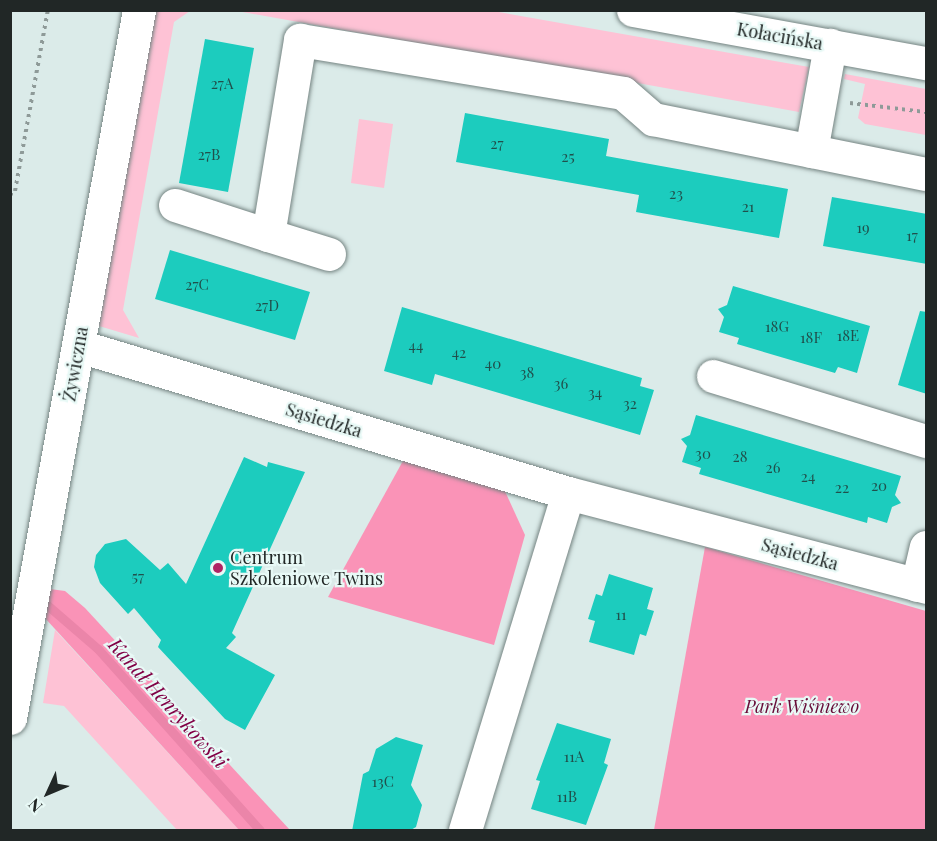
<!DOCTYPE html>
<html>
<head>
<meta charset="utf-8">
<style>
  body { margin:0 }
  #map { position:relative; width:937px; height:841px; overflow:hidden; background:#dbebe9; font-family:"Playfair Display",serif }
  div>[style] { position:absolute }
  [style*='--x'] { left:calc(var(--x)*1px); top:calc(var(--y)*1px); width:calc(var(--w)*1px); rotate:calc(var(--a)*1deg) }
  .green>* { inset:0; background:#fec2d5 }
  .forest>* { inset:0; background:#fa93b7 }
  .stream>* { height:9px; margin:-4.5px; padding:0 4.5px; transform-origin:4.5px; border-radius:4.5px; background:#eb85a9 }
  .building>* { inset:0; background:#1cccbe }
  .path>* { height:4px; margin-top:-2px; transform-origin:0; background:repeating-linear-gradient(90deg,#8e9a98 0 3px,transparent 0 7.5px) }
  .roads { filter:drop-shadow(0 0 2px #758482) drop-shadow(0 0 2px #758482) }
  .minor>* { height:33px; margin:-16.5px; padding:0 16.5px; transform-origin:16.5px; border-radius:16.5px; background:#fff }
  .dots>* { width:16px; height:16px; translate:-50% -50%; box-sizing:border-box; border:3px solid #e8f9f6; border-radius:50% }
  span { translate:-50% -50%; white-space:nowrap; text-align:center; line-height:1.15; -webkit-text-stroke:4.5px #e8f9f6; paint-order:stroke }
  .number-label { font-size:15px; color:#20504c }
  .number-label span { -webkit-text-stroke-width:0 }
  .street-label { font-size:18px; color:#212726 }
  .poi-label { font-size:18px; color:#212726 }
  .left { translate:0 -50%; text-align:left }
  .park-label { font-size:18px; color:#670c38; font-style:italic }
  .water-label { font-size:20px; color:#810045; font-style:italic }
  .frame { position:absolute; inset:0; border:12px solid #212726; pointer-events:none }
  .north { position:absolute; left:18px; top:763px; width:60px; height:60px; -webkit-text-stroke:4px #e8f9f6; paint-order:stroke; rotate:226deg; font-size:16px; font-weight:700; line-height:24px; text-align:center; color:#212726 }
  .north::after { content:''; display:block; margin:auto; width:21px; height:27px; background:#212726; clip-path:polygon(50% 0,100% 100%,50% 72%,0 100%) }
</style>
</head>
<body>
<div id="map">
  <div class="green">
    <i style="clip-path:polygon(155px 11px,190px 11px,174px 22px,123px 310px,139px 338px,99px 326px)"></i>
    <i style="clip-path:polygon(237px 11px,493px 11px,809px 67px,799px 112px)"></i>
    <i style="clip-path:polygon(845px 74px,926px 89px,926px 135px,865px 124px,858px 118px,865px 84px,844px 79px)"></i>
    <i style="clip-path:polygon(359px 119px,393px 124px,384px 188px,351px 183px)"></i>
    <i style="clip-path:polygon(55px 630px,239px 830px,177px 830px,64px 706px,43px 703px)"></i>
  </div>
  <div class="forest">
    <i style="clip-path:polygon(404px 459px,504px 489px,525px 535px,494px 645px,328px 597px)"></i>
    <i style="clip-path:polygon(705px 547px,926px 611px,926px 830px,654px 830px)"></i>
    <i style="clip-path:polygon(50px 589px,65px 591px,85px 608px,290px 830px,239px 830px,44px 617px)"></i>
  </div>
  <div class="stream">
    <i style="--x:46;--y:604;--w:69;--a:40.9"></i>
    <i style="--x:98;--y:649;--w:243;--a:48.2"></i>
  </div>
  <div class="building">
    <i style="clip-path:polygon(205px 39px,254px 48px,228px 192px,179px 183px)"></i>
    <i style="clip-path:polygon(465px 113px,609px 139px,606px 156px,788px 189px,779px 238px,636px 212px,639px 195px,456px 162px)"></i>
    <i style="clip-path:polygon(832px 197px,927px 214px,927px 264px,823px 246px)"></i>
    <i style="clip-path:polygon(170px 250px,310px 292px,295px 340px,155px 299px)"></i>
    <i style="clip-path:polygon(733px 286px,870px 326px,857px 373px,838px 367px,835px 373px,737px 344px,739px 338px,719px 332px,724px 317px,718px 309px,727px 305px)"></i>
    <i style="clip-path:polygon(402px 307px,642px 378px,640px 386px,654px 390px,640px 435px,435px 374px,432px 385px,384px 371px)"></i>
    <i style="clip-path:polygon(920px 311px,927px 312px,927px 394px,898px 385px)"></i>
    <i style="clip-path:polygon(696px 415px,901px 476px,895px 495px,901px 503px,892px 507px,887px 523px,868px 517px,867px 523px,699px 474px,701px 468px,682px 462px,687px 446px,681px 439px,690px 435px)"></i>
    <i style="clip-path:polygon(244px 457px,267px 467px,268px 462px,305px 472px,232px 633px,236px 637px,226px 648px,275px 675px,245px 730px,225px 719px,158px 647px,161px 640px,134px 608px,128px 614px,100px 583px,94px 567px,96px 555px,105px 544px,126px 539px,160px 570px,168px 563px,186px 584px)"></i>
    <i style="clip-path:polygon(609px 574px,653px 588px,647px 609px,654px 611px,646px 636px,640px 634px,634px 655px,589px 642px,595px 621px,588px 619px,596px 594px,602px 596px)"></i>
    <i style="clip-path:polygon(557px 723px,611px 739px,604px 763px,608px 765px,586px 825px,531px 809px,540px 781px,536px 780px)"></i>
    <i style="clip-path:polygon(396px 737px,423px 745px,411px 785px,422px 805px,416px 827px,409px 831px,352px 831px,363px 774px,369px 771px,376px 749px)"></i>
  </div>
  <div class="path">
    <i style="--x:850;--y:103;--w:77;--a:6.8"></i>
    <i style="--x:10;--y:195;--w:6;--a:-39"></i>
    <i style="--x:15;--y:191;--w:184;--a:-79.7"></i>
  </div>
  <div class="roads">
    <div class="minor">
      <i style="--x:633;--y:10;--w:298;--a:10.3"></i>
      <i style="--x:811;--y:151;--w:108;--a:-79.8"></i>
      <i style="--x:175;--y:205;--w:98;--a:17.9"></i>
      <i style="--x:329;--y:254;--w:64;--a:-162.7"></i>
      <i style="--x:268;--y:235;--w:198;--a:-80.7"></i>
      <i style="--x:300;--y:40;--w:327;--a:9.3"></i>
      <i style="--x:623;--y:93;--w:40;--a:41"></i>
      <i style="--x:653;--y:119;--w:278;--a:11.4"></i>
      <i style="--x:79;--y:346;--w:511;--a:16.73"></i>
      <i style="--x:568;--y:493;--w:370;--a:14.7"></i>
      <i style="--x:713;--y:376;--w:223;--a:17"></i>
      <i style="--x:917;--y:585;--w:39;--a:-77"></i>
      <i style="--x:10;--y:718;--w:720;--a:-79.67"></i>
      <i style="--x:465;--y:830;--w:352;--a:-73"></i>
    </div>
  </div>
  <div class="dots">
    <i style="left:218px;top:568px;background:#af2464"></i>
  </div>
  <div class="number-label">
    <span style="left:222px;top:84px">27A</span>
    <span style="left:497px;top:144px">27</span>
    <span style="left:209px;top:155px">27B</span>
    <span style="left:568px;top:157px">25</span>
    <span style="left:676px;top:194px">23</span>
    <span style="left:748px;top:207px">21</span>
    <span style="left:863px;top:228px">19</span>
    <span style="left:912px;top:236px">17</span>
    <span style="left:197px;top:285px">27C</span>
    <span style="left:267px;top:306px">27D</span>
    <span style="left:777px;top:327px">18G</span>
    <span style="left:848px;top:336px">18E</span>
    <span style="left:811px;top:338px">18F</span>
    <span style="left:416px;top:346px">44</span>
    <span style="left:459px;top:353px">42</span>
    <span style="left:493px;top:364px">40</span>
    <span style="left:527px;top:373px">38</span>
    <span style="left:561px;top:384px">36</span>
    <span style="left:595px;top:393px">34</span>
    <span style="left:630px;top:404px">32</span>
    <span style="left:703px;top:454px">30</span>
    <span style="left:740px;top:457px">28</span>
    <span style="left:773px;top:468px">26</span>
    <span style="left:808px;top:477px">24</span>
    <span style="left:879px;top:486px">20</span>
    <span style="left:842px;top:488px">22</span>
    <span style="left:138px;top:577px">57</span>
    <span style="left:621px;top:615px">11</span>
    <span style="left:574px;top:757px">11A</span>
    <span style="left:383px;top:782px">13C</span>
    <span style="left:567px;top:797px">11B</span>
  </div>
  <div class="street-label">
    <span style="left:780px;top:36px;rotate:10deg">Kołacińska</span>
    <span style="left:75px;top:364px;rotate:-80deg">Żywiczna</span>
    <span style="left:324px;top:420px;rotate:17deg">Sąsiedzka</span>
    <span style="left:800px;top:554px;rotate:15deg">Sąsiedzka</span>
  </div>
  <div class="poi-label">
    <span class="left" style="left:230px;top:568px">Centrum<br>Szkoleniowe Twins</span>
  </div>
  <div class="park-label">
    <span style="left:802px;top:706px">Park Wiśniewo</span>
  </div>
  <div class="water-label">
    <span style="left:169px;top:702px;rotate:48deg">Kanał Henrykowski</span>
  </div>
  <div class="frame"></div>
  <div class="north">N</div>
</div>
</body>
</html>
